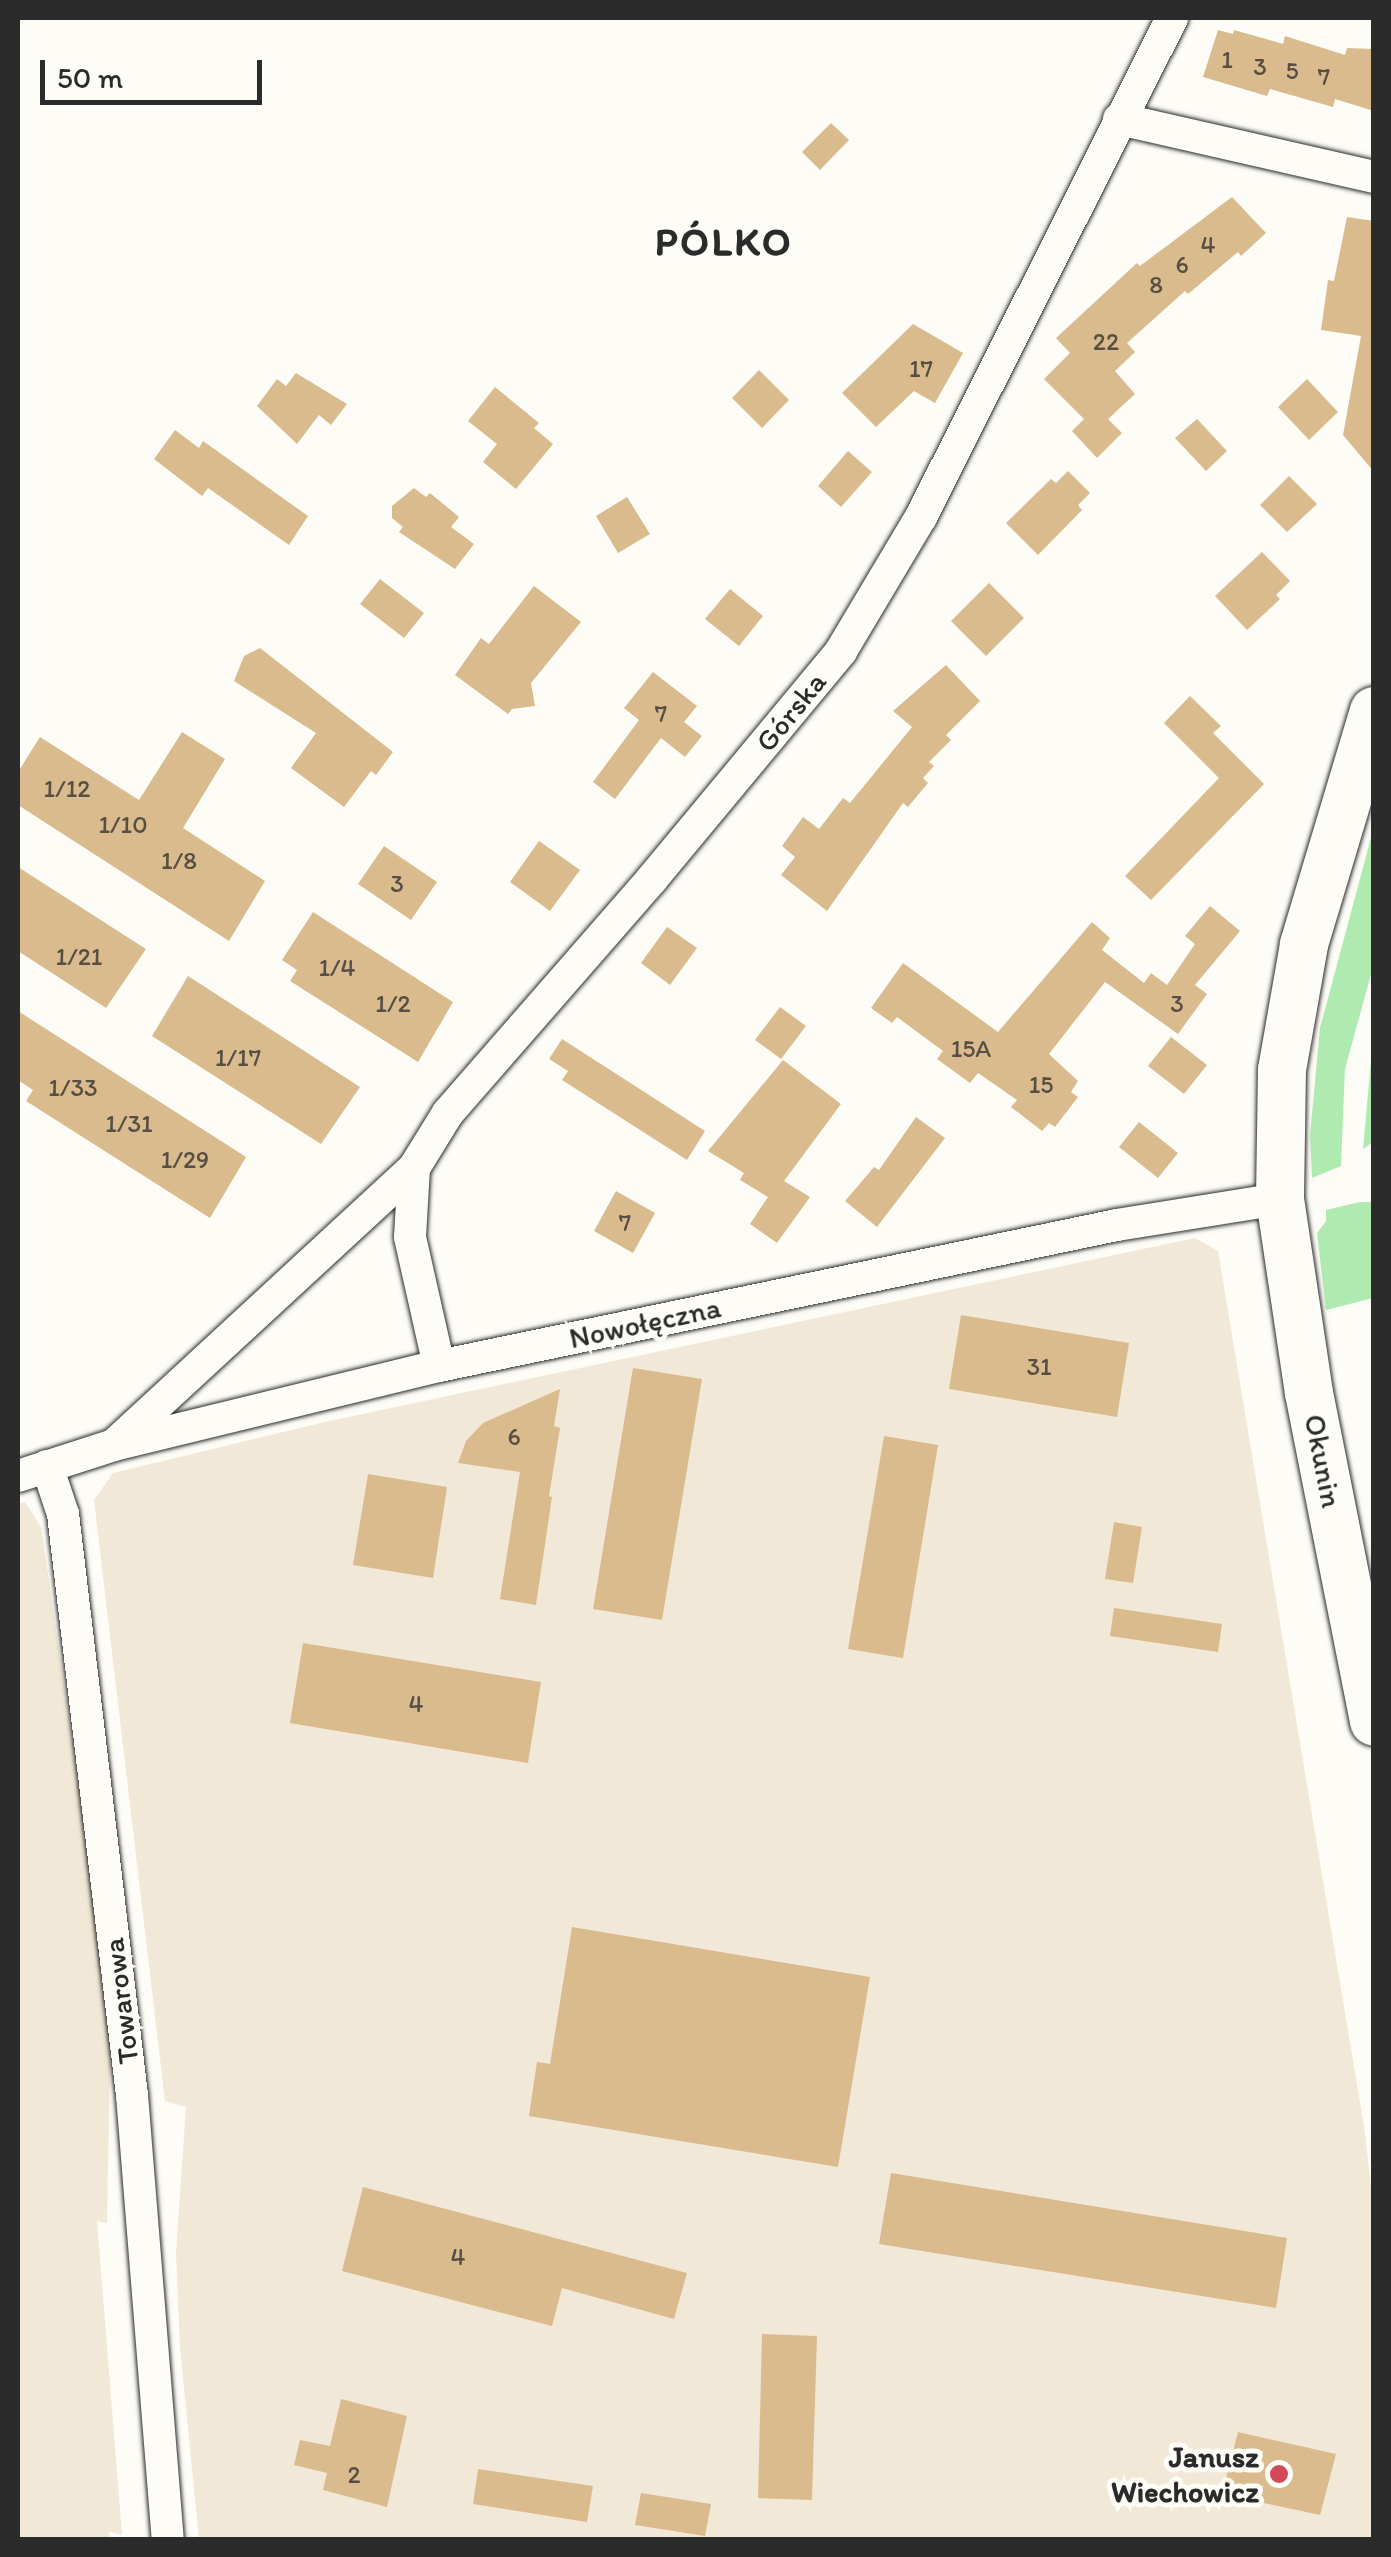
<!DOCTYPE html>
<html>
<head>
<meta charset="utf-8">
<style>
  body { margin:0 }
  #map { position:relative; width:1391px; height:2557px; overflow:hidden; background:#fdfcf7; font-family:Itim,sans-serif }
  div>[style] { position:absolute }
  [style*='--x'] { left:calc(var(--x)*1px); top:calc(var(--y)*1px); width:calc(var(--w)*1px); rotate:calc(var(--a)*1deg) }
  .built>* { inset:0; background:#f2e8d7 }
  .green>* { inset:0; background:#afebb1 }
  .building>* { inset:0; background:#dabb8d }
  .roads { filter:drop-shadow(0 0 2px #2b2b2b) drop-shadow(0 0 2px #2b2b2b) }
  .street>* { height:32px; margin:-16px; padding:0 16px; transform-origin:16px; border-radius:16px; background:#fdfcf7 }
  .secondary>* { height:48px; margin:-24px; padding:0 24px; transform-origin:24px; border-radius:24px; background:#fdfcf7 }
  .dots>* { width:28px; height:28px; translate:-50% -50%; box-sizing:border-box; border:5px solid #fdfcf7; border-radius:50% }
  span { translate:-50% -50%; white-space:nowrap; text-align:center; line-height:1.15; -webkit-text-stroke:10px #fdfcf7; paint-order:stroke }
  .number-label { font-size:25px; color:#574f44 }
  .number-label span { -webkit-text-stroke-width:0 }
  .street-label { font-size:30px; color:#2b2b2b }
  .poi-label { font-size:30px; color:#2b2b2b; font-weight:700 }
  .right { translate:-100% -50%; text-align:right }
  .district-label { font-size:40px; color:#2b2b2b; font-weight:700; letter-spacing:2.5px }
  .frame { position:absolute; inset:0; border:20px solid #2b2b2b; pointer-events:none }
  .scale { position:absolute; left:40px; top:60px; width:222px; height:45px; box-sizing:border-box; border:5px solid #2b2b2b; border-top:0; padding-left:12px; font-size:30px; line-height:35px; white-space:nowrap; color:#2b2b2b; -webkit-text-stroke:8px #fdfcf7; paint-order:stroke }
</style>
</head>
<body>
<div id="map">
  <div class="built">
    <i style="clip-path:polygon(1195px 1238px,1218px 1251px,1364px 2126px,1373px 2203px,1373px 2539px,199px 2539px,180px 2347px,176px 2253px,186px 2107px,165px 2101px,94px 1500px,113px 1473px,325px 1422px)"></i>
    <i style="clip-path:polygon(25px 1502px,41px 1527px,111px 2006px,107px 2223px,97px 2221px,122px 2535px,109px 2532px,110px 2540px,18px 2540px,18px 1504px)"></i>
  </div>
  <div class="green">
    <i style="clip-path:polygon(1373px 830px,1373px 967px,1345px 1069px,1341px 1166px,1312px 1178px,1310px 1135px,1320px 1028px)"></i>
    <i style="clip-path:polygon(1373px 1038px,1373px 1142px,1363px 1149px)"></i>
    <i style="clip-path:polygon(1360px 1202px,1373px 1202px,1373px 1298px,1326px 1310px,1317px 1233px,1326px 1221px,1326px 1210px)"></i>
  </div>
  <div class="building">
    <i style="clip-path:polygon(1218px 30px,1233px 34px,1234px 30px,1283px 44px,1285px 36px,1345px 55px,1347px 48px,1374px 49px,1374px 111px,1335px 99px,1333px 107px,1270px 89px,1267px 96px,1203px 77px)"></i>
    <i style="clip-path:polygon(831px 123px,849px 140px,820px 170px,802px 152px)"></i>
    <i style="clip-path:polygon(1232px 197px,1266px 233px,1241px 256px,1238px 252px,1188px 294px,1185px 291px,1127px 343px,1135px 352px,1115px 371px,1135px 394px,1108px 419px,1122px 433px,1097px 458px,1072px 431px,1084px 419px,1044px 379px,1070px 353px,1056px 338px,1137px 263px,1140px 266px)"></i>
    <i style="clip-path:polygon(1347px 217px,1374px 221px,1374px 472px,1343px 435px,1361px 336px,1321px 330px,1328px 280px,1334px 281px)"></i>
    <i style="clip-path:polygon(913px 324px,963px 353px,935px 403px,914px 391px,876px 427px,842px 393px)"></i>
    <i style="clip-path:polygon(759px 370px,789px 400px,762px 428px,732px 398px)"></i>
    <i style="clip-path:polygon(296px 373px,347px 404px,331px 425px,319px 415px,297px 444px,257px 406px,277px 379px,286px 386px)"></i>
    <i style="clip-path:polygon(1307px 379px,1338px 412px,1309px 440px,1278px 407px)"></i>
    <i style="clip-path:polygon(495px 387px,539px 423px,534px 428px,553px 444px,516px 489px,483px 462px,497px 444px,468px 421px)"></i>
    <i style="clip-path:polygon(1197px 419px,1227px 451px,1206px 471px,1175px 438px)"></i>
    <i style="clip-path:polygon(175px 430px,199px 448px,203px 441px,308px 516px,289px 545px,208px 488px,202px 496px,154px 459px)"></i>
    <i style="clip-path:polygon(848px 451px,872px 472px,841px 507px,818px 486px)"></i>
    <i style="clip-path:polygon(1068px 471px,1090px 493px,1078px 505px,1082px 510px,1038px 555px,1006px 523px,1051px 479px,1056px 483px)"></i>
    <i style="clip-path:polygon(1289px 476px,1317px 504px,1287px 532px,1260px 505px)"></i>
    <i style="clip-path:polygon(414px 488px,426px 497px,430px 493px,459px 517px,451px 527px,474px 544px,455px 569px,399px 532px,403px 527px,392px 518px,392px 506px)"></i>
    <i style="clip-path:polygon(627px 497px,650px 534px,618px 553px,596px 516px)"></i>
    <i style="clip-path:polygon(1262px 552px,1290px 581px,1276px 595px,1280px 599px,1247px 630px,1215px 596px)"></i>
    <i style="clip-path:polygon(380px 579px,424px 613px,404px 638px,360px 604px)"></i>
    <i style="clip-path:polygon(989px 583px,1024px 618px,986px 656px,951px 621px)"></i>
    <i style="clip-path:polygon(534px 586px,581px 622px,531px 683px,535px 706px,512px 709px,508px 714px,455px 675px,481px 638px,489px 644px)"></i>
    <i style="clip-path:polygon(730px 589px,763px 616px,739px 646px,705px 619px)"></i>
    <i style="clip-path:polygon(260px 648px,393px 752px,376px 775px,371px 771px,344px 807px,291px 768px,316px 733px,234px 681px,244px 656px)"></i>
    <i style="clip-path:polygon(946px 665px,980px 701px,946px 735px,951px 740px,929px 762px,934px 766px,923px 778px,928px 783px,908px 807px,903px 803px,827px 911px,781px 875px,795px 857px,782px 846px,803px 817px,819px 829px,843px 798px,850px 803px,912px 727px,893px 711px)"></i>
    <i style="clip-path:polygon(653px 672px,697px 706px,684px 722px,702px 736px,685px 757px,661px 738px,615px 799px,593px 782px,639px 720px,624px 708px)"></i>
    <i style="clip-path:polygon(1190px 696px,1221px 726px,1213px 733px,1264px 784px,1151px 900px,1125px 876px,1219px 778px,1164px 723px)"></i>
    <i style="clip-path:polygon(182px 732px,225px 759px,183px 828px,265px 881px,229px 941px,18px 805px,18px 772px,40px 737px,139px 800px)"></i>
    <i style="clip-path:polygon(539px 841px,580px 870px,550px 911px,510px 882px)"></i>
    <i style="clip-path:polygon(384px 846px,437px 882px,411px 920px,358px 884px)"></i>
    <i style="clip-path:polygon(18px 867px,146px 949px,106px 1008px,18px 951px)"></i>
    <i style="clip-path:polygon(1210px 906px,1240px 931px,1195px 985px,1207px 994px,1178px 1034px,1105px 982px,1049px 1054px,1078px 1081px,1071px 1092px,1078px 1097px,1055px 1127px,1049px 1123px,1042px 1131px,1011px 1107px,1017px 1100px,978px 1073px,970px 1083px,937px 1059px,943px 1051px,897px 1017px,892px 1023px,871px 1008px,903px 963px,998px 1032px,1092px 922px,1110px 938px,1102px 950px,1144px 983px,1151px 973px,1167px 985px,1195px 944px,1185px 936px)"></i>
    <i style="clip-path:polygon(313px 912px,453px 1002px,418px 1062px,290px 981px,297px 970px,282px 960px)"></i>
    <i style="clip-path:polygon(667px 927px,697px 948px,670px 985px,641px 963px)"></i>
    <i style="clip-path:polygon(188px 976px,360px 1087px,321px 1144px,152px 1036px)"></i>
    <i style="clip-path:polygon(780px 1007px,806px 1026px,781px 1059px,755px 1040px)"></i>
    <i style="clip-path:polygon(18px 1011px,246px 1157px,210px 1218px,26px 1101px,33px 1090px,18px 1080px)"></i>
    <i style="clip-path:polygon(1171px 1037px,1207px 1065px,1184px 1094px,1148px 1066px)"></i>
    <i style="clip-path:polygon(562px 1039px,705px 1131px,687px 1160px,562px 1080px,568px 1071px,549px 1059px)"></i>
    <i style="clip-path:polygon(783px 1060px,841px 1104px,784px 1181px,810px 1197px,777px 1243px,750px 1224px,768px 1197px,740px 1180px,744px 1173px,708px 1151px)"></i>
    <i style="clip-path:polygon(916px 1117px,945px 1138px,877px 1227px,845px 1201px,874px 1167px,879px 1170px)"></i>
    <i style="clip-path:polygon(1139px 1122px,1178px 1153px,1158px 1178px,1119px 1147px)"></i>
    <i style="clip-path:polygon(616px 1191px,655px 1213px,633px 1253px,594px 1231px)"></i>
    <i style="clip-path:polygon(961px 1315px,1129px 1343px,1117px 1417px,949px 1389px)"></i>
    <i style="clip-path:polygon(633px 1368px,702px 1379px,662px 1620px,593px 1609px)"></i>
    <i style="clip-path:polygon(560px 1389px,554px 1426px,560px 1428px,549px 1496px,552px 1497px,536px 1605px,500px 1599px,520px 1472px,458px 1463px,466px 1441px,483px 1423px)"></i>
    <i style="clip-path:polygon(884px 1436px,938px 1445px,903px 1658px,848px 1649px)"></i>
    <i style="clip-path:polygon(368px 1474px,447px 1487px,433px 1578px,353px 1565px)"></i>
    <i style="clip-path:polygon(1114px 1522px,1142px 1527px,1133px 1583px,1105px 1579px)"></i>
    <i style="clip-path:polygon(1114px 1608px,1222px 1624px,1218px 1652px,1110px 1636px)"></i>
    <i style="clip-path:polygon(303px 1643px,541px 1682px,528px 1763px,290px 1723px)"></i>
    <i style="clip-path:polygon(572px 1927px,870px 1977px,838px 2167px,529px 2116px,537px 2062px,550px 2064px)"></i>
    <i style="clip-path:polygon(891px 2173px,1287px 2238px,1276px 2308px,879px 2244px)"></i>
    <i style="clip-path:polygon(363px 2187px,687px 2273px,674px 2319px,562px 2288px,552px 2326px,342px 2271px)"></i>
    <i style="clip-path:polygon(762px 2334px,817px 2336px,812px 2500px,758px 2498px)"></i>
    <i style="clip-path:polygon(341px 2399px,407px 2416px,387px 2507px,323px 2490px,327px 2473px,294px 2465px,300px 2440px,330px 2446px)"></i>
    <i style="clip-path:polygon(1238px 2432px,1336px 2454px,1320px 2515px,1222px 2494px)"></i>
    <i style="clip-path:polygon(478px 2469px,593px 2486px,587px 2522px,473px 2504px)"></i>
    <i style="clip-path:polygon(641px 2493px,711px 2504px,705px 2536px,635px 2525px)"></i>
  </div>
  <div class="roads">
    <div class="street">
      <i style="--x:1119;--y:119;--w:262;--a:12.8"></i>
      <i style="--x:439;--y:1366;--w:132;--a:-102.7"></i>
      <i style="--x:410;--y:1237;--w:69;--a:-86.7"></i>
      <i style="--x:414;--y:1168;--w:65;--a:-58.3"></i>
      <i style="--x:448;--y:1113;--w:310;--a:-48.9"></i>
      <i style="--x:652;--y:879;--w:296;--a:-50.3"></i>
      <i style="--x:841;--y:651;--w:156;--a:-59.2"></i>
      <i style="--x:921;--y:517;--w:559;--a:-63.3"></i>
      <i style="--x:116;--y:1443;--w:405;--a:-42.7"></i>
      <i style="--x:47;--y:1466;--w:51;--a:71.6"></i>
      <i style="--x:63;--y:1514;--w:585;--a:83.23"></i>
      <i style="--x:132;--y:2095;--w:446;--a:85.4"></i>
      <i style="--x:18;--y:1476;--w:101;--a:-17.9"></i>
      <i style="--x:114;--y:1445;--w:334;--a:-13.7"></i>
      <i style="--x:439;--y:1366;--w:693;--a:-11.75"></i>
      <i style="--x:1117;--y:1225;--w:165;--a:-9.1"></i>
    </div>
    <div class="secondary">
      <i style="--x:1374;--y:711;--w:244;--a:106.7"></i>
      <i style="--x:1304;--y:945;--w:127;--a:100"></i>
      <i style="--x:1282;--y:1070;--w:129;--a:90.9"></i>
      <i style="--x:1280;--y:1199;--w:196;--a:81.5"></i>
      <i style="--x:1309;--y:1393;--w:335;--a:78.8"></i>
    </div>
  </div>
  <div class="dots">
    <i style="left:1279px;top:2474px;background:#d1495b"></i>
  </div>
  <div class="number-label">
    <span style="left:1227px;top:59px">1</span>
    <span style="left:1260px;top:66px">3</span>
    <span style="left:1292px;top:70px">5</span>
    <span style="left:1324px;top:76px">7</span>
    <span style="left:1208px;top:244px">4</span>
    <span style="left:1182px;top:264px">6</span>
    <span style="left:1156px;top:284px">8</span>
    <span style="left:1106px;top:341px">22</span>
    <span style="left:921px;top:368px">17</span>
    <span style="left:661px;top:713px">7</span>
    <span style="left:67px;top:788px">1/12</span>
    <span style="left:123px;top:824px">1/10</span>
    <span style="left:179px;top:860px">1/8</span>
    <span style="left:397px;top:883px">3</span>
    <span style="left:79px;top:956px">1/21</span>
    <span style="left:337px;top:967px">1/4</span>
    <span style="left:393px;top:1003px">1/2</span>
    <span style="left:1177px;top:1003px">3</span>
    <span style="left:971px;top:1048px">15A</span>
    <span style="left:238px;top:1057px">1/17</span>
    <span style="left:1041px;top:1084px">15</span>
    <span style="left:73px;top:1087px">1/33</span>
    <span style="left:129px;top:1123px">1/31</span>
    <span style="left:185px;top:1159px">1/29</span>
    <span style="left:625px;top:1222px">7</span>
    <span style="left:1039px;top:1366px">31</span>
    <span style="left:514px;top:1436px">6</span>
    <span style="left:416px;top:1703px">4</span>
    <span style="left:458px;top:2256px">4</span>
    <span style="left:354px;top:2474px">2</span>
  </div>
  <div class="street-label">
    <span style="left:791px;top:712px;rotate:-51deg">Górska</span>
    <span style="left:645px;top:1323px;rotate:-12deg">Nowołęczna</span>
    <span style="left:1323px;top:1461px;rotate:79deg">Okunin</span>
    <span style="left:121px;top:2001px;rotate:-97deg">Towarowa</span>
  </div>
  <div class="poi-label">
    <span class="right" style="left:1259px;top:2474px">Janusz<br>Wiechowicz</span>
  </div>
  <div class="district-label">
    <span style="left:724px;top:241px">PÓLKO</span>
  </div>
  <div class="frame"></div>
  <div class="scale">50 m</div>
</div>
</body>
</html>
